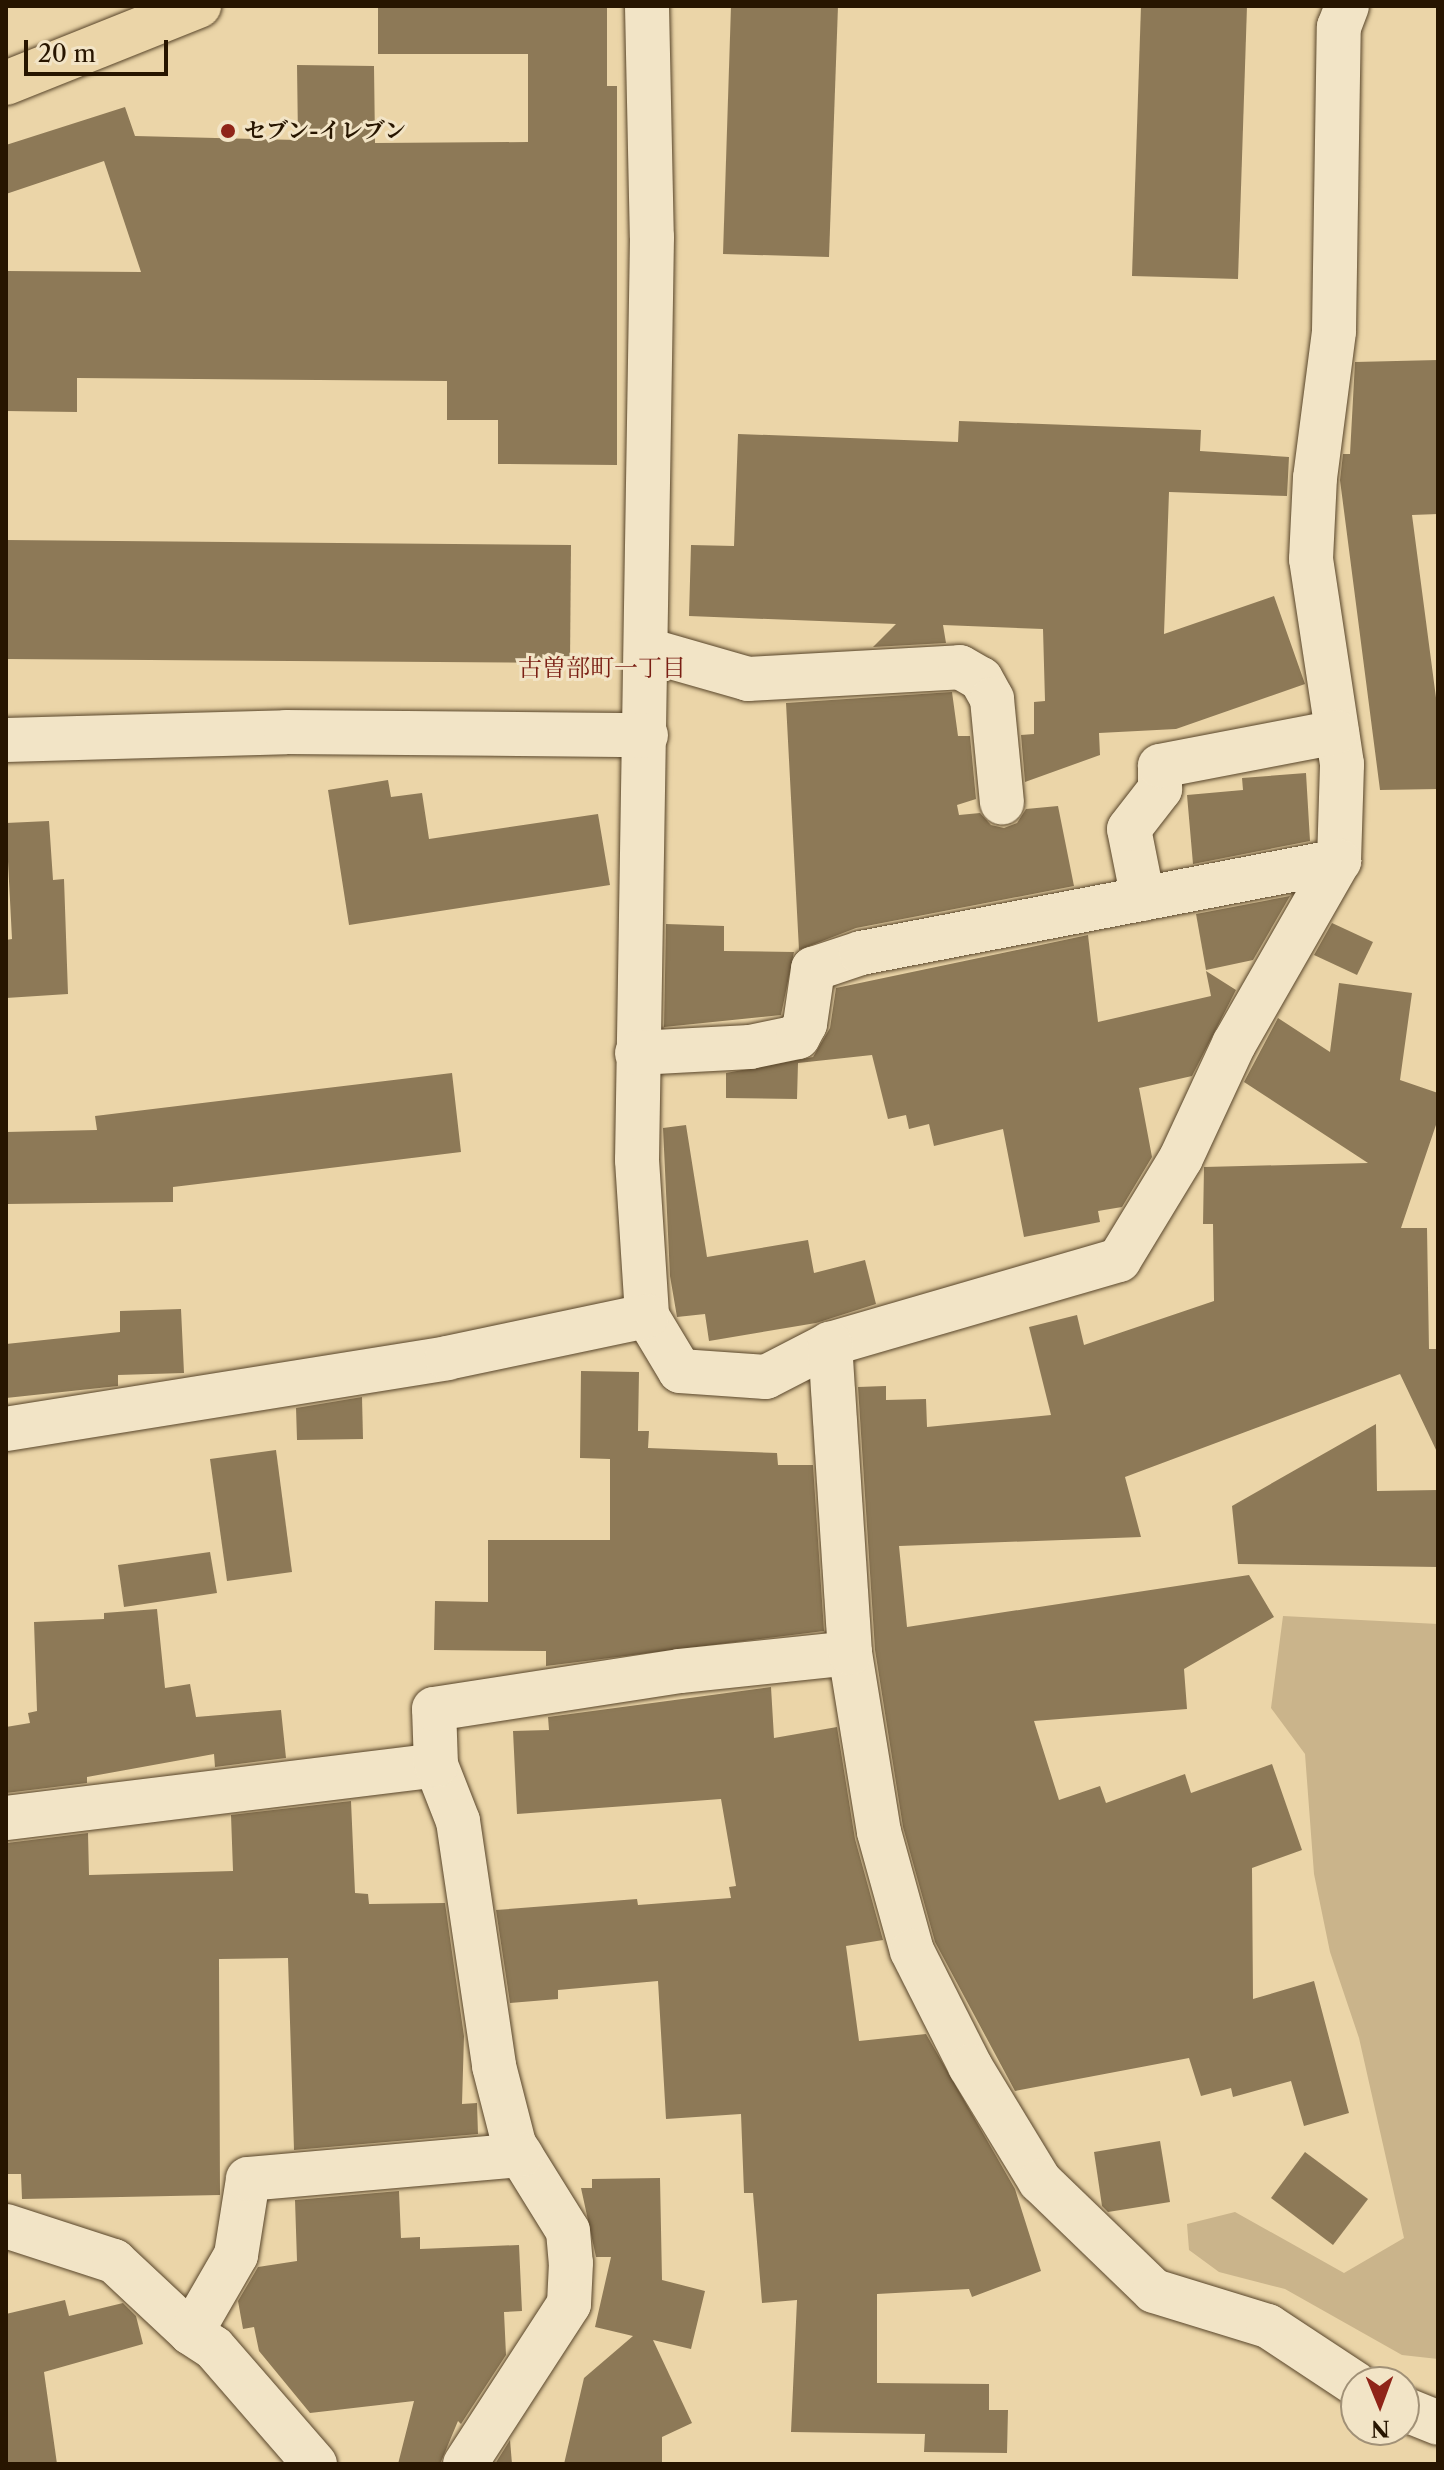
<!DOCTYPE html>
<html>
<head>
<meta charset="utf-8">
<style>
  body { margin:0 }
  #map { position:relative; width:1444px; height:2470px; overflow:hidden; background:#ebd5a8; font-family:"Libre Caslon Text","Noto Serif JP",serif }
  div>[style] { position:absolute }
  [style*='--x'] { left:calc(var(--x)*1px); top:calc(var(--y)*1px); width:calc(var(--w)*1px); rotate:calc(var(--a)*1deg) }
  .green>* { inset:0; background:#cab48b }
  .building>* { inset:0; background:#8d7957 }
  .roads { filter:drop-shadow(0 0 2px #58452a) drop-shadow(0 0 2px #58452a) }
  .street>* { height:44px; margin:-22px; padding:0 22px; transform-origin:22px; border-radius:22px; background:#f2e4c6 }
  .primary>* { height:44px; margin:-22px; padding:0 22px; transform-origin:22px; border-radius:22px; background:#ebd5a8 }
  .dots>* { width:22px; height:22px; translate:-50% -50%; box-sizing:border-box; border:4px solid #f2e4c6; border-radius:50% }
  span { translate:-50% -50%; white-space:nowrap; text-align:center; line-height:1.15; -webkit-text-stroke:6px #f2e4c6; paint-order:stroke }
  .poi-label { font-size:22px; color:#271500; font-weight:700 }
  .left { translate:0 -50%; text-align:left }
  .neighbourhood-label { font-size:24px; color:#7a1f14 }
  .frame { position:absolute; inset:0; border:8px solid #271500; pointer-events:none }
  .north { position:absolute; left:1340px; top:2366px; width:80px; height:80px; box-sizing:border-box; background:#f2e4c6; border:2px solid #a19177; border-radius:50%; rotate:179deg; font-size:22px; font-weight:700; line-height:32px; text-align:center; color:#271500 }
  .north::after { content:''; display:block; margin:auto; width:28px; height:36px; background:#8f2418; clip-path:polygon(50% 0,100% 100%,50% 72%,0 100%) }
  .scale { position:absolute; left:24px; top:40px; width:144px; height:36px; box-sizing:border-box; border:4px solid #271500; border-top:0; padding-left:10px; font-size:24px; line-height:28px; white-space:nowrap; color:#271500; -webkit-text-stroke:6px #f2e4c6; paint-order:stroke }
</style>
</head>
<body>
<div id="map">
  <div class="green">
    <i style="clip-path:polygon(1283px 1616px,1438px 1624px,1438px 2359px,1402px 2355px,1285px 2289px,1219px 2272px,1189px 2250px,1187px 2224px,1235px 2212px,1344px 2273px,1404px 2238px,1359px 2038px,1330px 1952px,1314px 1874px,1305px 1754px,1271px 1708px)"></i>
  </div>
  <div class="building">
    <i style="clip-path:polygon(378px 6px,607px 6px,607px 86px,617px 86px,617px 465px,498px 464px,498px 420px,447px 420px,447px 381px,77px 378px,77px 412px,6px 411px,6px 271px,141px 272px,104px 161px,6px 194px,6px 145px,125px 107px,135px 136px,298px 140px,297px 65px,374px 66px,375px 143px,528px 142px,528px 54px,378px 54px)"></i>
    <i style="clip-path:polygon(731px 6px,838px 6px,829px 257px,723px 254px)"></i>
    <i style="clip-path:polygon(1141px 6px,1247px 6px,1238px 279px,1132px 276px)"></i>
    <i style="clip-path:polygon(1438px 360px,1438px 514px,1412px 515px,1438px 713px,1438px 789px,1380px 790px,1340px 480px,1343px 454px,1350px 454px,1355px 362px)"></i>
    <i style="clip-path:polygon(959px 421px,1201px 430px,1200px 451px,1289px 457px,1287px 496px,1169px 492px,1164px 634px,1274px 596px,1305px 684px,1176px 729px,1099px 733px,1100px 755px,1025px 782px,1021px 735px,1034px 734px,1034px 702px,1045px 701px,1043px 629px,943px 625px,946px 643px,873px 647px,896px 624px,689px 616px,691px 545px,734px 546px,738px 434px,958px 442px)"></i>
    <i style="clip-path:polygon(6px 540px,571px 545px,570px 663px,6px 659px)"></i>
    <i style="clip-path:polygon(952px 692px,958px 736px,970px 736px,976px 799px,957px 805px,959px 815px,980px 813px,991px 825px,1004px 828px,1017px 823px,1026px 809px,1058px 806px,1074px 886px,856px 928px,799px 950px,786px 703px)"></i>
    <i style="clip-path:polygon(1306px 773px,1310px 841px,1193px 864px,1187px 795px,1243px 790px,1242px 778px)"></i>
    <i style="clip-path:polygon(388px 780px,391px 797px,422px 793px,429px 839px,598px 814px,610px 885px,349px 925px,328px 790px)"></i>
    <i style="clip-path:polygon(49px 821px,53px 880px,64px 879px,68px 994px,6px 998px,6px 940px,12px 939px,6px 823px)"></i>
    <i style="clip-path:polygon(1290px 896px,1253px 960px,1206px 970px,1196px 914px)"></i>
    <i style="clip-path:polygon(1332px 923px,1373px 942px,1357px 975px,1314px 955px)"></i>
    <i style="clip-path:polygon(666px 924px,724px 926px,724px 951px,794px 952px,781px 1015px,664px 1027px)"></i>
    <i style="clip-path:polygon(1088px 935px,1098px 1022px,1211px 996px,1206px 971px,1236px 990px,1192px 1076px,1139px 1088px,1152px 1157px,1122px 1207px,1098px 1211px,1100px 1222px,1024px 1237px,1003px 1129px,934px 1146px,929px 1124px,909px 1129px,906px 1115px,888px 1119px,872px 1055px,798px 1063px,797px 1099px,726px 1098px,726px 1073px,813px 1057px,830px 1028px,836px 988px)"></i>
    <i style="clip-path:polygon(1339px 983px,1412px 993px,1400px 1080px,1438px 1093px,1438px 1119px,1401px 1228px,1427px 1228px,1429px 1349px,1438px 1349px,1438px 1454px,1400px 1374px,1125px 1477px,1141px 1537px,899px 1546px,907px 1627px,1249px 1575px,1274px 1617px,1184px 1669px,1187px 1709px,1034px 1721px,1059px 1800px,1100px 1786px,1106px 1803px,1185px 1774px,1191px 1793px,1272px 1764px,1302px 1850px,1252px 1868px,1253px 1999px,1314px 1981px,1349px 2113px,1304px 2126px,1291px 2081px,1233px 2097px,1231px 2088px,1201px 2096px,1189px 2058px,1015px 2091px,935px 1942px,903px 1827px,875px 1650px,858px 1387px,886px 1386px,886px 1400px,926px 1399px,927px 1427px,1051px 1415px,1029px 1327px,1077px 1315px,1084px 1345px,1214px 1301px,1213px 1224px,1203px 1224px,1204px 1167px,1368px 1163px,1244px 1082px,1278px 1018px,1330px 1052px)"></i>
    <i style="clip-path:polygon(452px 1073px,461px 1152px,173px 1187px,173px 1202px,6px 1204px,6px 1132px,97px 1130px,95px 1116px)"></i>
    <i style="clip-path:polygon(686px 1125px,707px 1257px,808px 1240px,814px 1273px,865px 1260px,876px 1304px,816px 1323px,709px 1341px,705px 1314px,677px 1317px,670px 1276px,663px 1128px)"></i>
    <i style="clip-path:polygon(181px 1309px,184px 1373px,118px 1375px,118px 1386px,6px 1398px,6px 1344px,120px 1332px,120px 1311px)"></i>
    <i style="clip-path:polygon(581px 1371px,639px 1372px,638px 1431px,649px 1431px,648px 1448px,777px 1453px,778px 1465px,813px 1465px,824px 1631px,546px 1666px,546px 1651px,434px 1650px,435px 1601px,488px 1602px,488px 1540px,610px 1540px,610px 1459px,580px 1458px)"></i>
    <i style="clip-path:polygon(362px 1397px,363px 1439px,297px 1440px,296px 1408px)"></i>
    <i style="clip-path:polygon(1376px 1424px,1377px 1491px,1438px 1490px,1438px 1567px,1238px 1564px,1232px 1506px)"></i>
    <i style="clip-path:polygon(276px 1450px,292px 1572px,227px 1581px,210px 1459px)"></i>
    <i style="clip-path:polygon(210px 1552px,217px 1593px,124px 1607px,118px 1565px)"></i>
    <i style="clip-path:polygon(157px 1609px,165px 1688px,190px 1684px,196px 1717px,281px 1710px,286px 1758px,215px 1767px,214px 1754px,87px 1777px,87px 1783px,6px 1793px,6px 1727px,30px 1723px,28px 1713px,37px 1711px,34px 1622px,104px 1619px,104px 1613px)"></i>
    <i style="clip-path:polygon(771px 1687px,774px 1738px,837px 1727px,855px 1839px,883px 1940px,846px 1946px,859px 2041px,926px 2034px,1015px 2189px,1041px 2271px,972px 2297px,969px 2289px,877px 2294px,877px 2383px,989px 2384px,989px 2410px,1008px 2410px,1007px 2453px,924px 2452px,925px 2434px,791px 2432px,797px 2300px,762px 2303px,753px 2193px,744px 2193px,741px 2114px,666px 2119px,658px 1981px,558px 1990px,558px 1999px,510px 2003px,496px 1910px,637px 1899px,638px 1905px,731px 1898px,729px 1887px,736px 1886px,721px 1799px,517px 1814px,513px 1731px,549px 1730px,548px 1717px)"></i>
    <i style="clip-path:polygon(351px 1801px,355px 1893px,368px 1894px,369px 1904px,445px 1903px,464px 2036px,462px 2104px,477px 2103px,478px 2134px,294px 2150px,288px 1958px,219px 1959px,220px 2195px,22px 2199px,21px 2174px,6px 2174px,7px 1843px,88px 1833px,89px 1875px,233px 1871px,231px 1815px)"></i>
    <i style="clip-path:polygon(1160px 2141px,1170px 2202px,1108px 2212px,1102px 2206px,1094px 2152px)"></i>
    <i style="clip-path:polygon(1305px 2152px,1368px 2199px,1333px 2245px,1271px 2198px)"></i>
    <i style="clip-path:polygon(660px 2178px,662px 2280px,705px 2291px,691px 2349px,653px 2340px,692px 2423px,662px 2437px,662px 2464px,564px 2464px,584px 2378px,633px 2336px,595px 2327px,611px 2257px,596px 2257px,581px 2188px,592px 2188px,592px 2179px)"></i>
    <i style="clip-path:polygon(399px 2191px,401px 2238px,420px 2237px,420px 2249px,519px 2245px,522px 2311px,504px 2312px,506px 2355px,461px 2424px,458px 2421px,440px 2464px,398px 2464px,414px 2401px,310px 2413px,259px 2351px,254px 2327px,243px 2329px,238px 2301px,258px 2267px,297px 2261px,295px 2200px)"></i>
    <i style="clip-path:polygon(65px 2300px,69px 2316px,123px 2303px,136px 2316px,143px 2344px,44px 2372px,57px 2464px,6px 2464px,6px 2314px)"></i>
    <i style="clip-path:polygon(510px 2440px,512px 2464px,495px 2464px)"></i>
  </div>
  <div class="roads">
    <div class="street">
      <i style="--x:647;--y:6;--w:231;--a:88.8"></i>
      <i style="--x:652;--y:237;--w:923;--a:90.93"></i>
      <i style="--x:637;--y:1160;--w:156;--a:86.3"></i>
      <i style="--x:647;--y:1316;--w:64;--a:59"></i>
      <i style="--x:680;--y:1371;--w:86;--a:4"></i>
      <i style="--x:766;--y:1377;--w:72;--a:-27.3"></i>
      <i style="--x:830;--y:1344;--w:301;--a:-16.2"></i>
      <i style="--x:1119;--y:1260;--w:119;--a:-58.7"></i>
      <i style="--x:1181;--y:1158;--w:126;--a:-65.1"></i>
      <i style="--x:1234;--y:1044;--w:211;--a:-60.2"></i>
      <i style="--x:1339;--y:861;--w:97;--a:-88.2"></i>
      <i style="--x:1342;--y:764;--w:207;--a:-98.6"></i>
      <i style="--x:1311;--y:559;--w:81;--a:-87.2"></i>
      <i style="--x:1315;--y:478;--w:148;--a:-82.6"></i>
      <i style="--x:1334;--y:331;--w:304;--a:-89.1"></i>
      <i style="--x:1339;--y:27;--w:22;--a:-69"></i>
      <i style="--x:647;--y:650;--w:105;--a:16"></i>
      <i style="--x:748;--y:679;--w:212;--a:-3.2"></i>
      <i style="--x:960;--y:667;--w:24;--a:30"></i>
      <i style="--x:981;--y:679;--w:23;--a:61"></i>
      <i style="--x:992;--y:699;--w:104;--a:84.5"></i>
      <i style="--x:6;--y:740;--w:280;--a:-1.6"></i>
      <i style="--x:286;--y:732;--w:360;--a:0.5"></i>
      <i style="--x:1143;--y:899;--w:71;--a:-101.3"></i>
      <i style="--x:1129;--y:829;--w:51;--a:-52.2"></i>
      <i style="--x:1160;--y:789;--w:23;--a:-90"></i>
      <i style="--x:1160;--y:766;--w:180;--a:-10.9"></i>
      <i style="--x:637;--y:1053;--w:113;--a:-3"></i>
      <i style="--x:750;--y:1047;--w:49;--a:-11.8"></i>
      <i style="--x:798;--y:1037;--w:15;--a:-62"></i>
      <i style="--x:805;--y:1024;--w:56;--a:-81.7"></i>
      <i style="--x:813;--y:969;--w:51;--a:-18.4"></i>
      <i style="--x:861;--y:953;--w:487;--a:-10.9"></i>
      <i style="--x:6;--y:1429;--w:447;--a:-9.1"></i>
      <i style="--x:447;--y:1358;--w:204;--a:-11.9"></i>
      <i style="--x:850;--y:1653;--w:181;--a:80.8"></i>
      <i style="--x:879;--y:1832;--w:123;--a:74.5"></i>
      <i style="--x:912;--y:1951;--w:129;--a:63.2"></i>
      <i style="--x:970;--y:2066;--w:135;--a:58.7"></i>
      <i style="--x:1040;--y:2181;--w:158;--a:44"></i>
      <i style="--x:1154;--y:2291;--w:119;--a:17.1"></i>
      <i style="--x:1268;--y:2326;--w:105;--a:33.4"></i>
      <i style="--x:436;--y:1765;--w:60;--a:68.6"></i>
      <i style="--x:458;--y:1821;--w:248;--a:81.6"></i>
      <i style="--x:494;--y:2066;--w:81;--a:75.6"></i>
      <i style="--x:514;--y:2144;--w:102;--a:58.2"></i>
      <i style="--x:568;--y:2231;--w:32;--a:85"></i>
      <i style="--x:571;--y:2263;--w:41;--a:92.8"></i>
      <i style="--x:569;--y:2304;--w:191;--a:123"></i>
      <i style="--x:6;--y:1818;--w:433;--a:-7"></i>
      <i style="--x:436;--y:1765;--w:56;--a:-92"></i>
      <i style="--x:434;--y:1709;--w:249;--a:-8.8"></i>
      <i style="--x:680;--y:1671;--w:171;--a:-6"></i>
      <i style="--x:850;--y:1653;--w:310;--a:-93.7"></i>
      <i style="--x:6;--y:2226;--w:114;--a:18"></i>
      <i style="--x:114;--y:2261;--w:105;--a:43.1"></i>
      <i style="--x:191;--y:2333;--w:27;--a:33"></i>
      <i style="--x:214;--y:2348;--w:154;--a:49"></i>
      <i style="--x:191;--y:2333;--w:90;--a:-60"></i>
      <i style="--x:236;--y:2255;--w:77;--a:-81"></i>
      <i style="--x:248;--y:2179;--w:274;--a:-5"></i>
      <i style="--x:1404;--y:2409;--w:37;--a:22"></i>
    </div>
    <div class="primary">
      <i style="--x:6;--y:83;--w:208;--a:-21.8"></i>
    </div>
  </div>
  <div class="dots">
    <i style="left:228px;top:131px;background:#8f2418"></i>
  </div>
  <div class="poi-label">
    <span class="left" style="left:244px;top:131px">セブン-イレブン</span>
  </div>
  <div class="neighbourhood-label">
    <span style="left:602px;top:668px">古曽部町一丁目</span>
  </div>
  <div class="frame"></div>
  <div class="north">N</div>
  <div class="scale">20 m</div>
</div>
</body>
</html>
